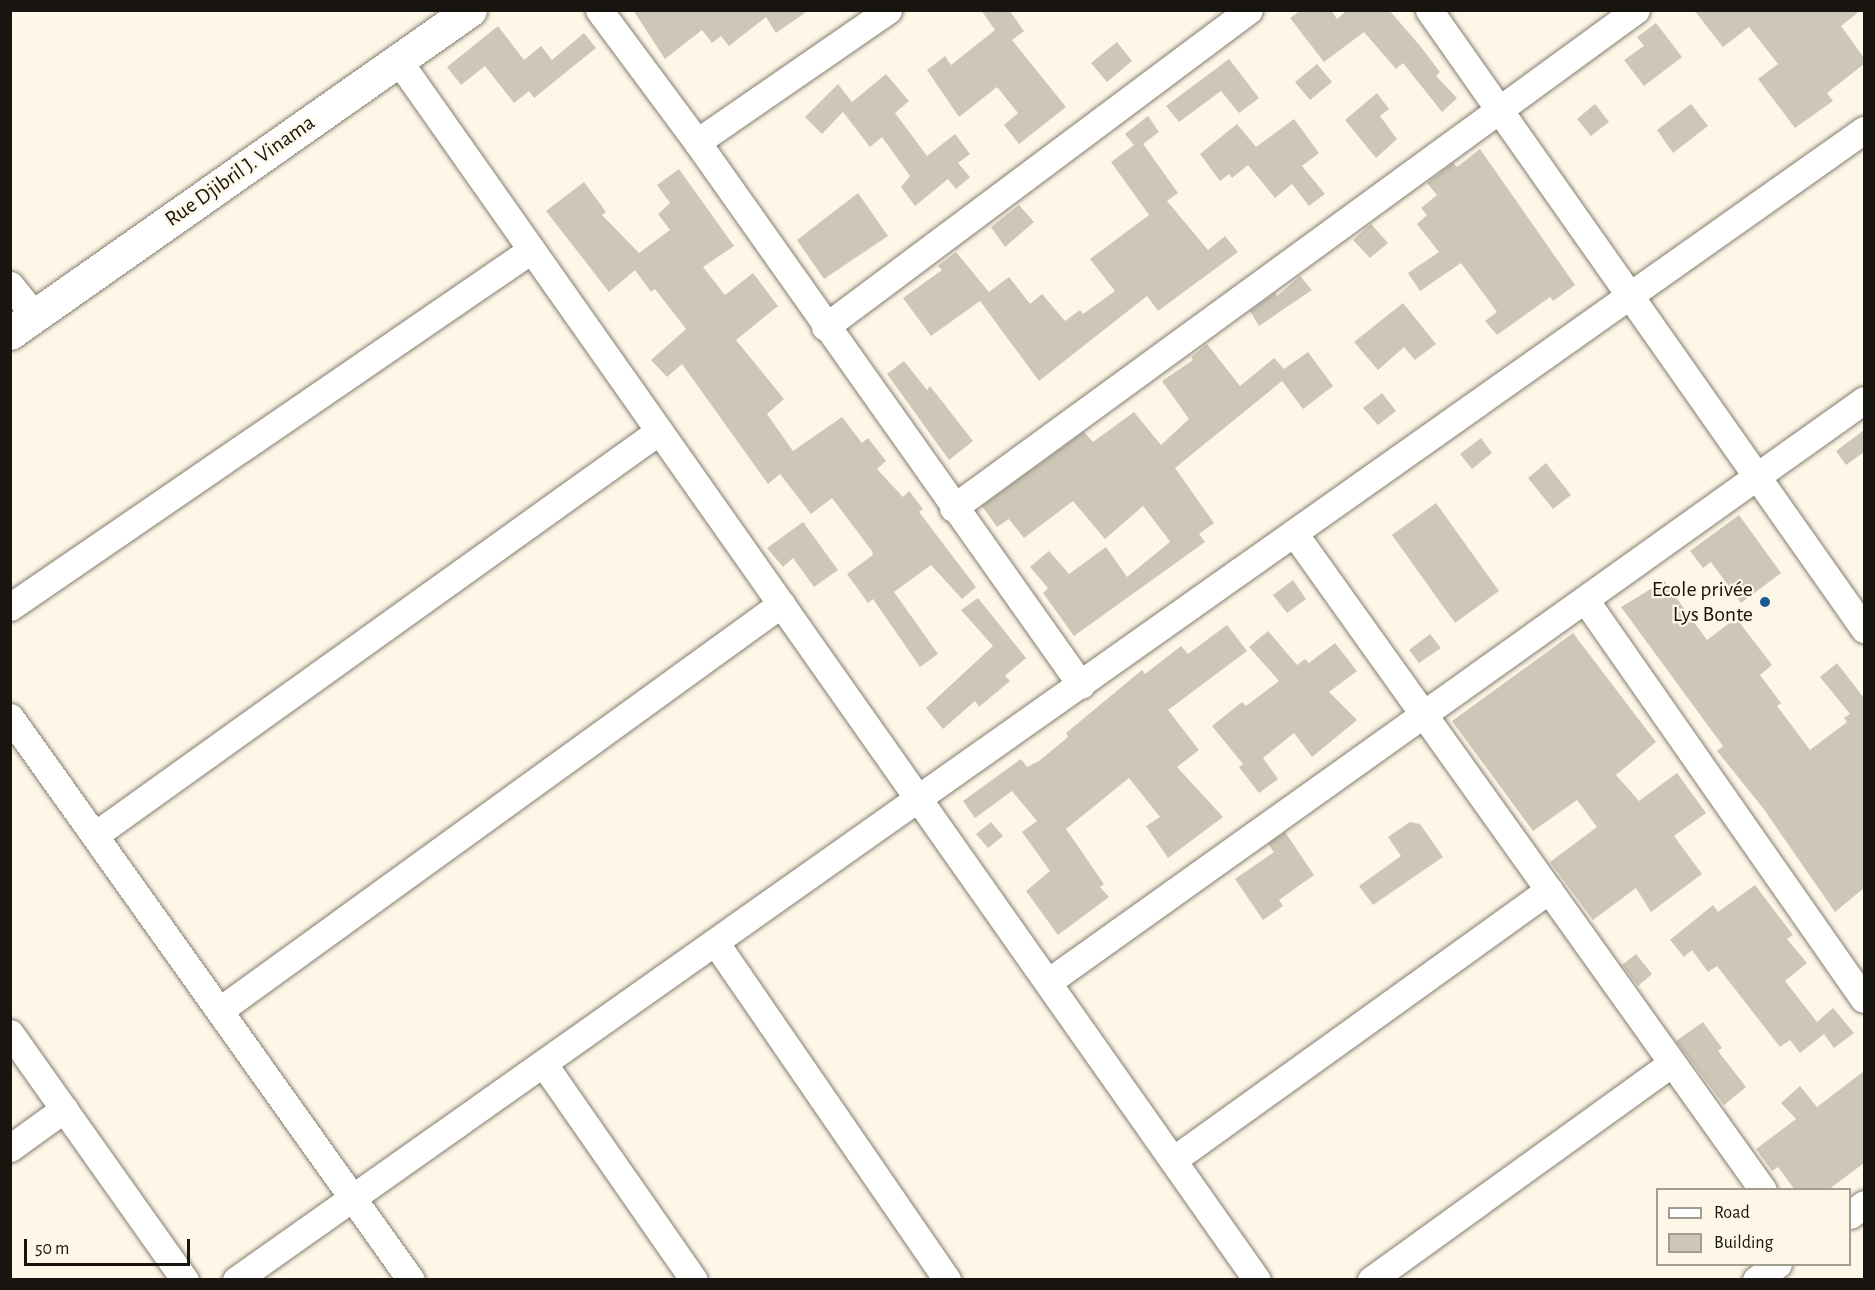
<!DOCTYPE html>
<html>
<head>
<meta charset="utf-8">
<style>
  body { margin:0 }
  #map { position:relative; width:1875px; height:1290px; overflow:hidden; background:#fef7e7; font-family:"Alegreya Sans",sans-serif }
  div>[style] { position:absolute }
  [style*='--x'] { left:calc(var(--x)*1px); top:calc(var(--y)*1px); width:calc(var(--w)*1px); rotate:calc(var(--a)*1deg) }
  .building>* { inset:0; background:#cec7b8 }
  .roads { filter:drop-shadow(0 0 2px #847d6f) drop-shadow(0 0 2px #847d6f) }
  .street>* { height:27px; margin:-13.5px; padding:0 13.5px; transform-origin:13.5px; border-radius:13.5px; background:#fff }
  .secondary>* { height:33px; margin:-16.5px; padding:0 16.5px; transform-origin:16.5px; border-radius:16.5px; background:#fff }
  .dots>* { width:16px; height:16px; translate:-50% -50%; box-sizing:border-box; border:3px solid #fef7e7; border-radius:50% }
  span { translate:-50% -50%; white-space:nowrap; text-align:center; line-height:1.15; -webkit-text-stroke:4.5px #fef7e7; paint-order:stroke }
  .street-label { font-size:22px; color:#181510 }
  .poi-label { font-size:22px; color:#181510 }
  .right { translate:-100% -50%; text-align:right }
  .frame { position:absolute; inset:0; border:12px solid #181510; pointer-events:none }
  .legend { position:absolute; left:1656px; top:1188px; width:195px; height:78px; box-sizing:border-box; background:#fef7e7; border:2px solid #a29d91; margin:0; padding:8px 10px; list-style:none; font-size:18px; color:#181510 }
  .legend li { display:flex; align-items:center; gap:12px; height:30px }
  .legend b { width:30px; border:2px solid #a29d91 }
  .scale { position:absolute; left:24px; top:1239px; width:166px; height:27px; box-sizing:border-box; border:3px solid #181510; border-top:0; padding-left:8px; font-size:18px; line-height:21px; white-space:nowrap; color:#181510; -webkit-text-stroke:4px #fef7e7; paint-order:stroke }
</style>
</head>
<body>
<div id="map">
  <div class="building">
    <i style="clip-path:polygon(633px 10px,809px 10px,776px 33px,766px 17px,729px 46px,721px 36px,712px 43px,702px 30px,665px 59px)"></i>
    <i style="clip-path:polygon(981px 10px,1009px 10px,1024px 31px,1012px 40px,1066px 107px,1019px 144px,1004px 125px,1018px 113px,997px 87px,959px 117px,927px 70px,945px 56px,951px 65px,995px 30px)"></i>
    <i style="clip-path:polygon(1301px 10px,1331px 10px,1337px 19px,1347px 10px,1389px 10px,1421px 47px,1440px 72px,1436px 76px,1457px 98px,1442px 112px,1403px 63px,1396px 69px,1364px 32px,1324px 62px,1290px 18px)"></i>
    <i style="clip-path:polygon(1694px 10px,1861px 10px,1841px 26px,1864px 58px,1864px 64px,1827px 93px,1833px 101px,1795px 128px,1758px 79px,1778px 64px,1749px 27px,1723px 47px)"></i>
    <i style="clip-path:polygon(1656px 23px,1682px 57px,1644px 86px,1624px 60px,1644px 46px,1637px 37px)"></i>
    <i style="clip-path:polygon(498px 26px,524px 60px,541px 46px,552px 60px,584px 33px,596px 48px,534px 98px,529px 91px,514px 103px,485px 66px,461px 85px,447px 67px)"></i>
    <i style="clip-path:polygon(1117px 42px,1132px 61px,1107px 82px,1091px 63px)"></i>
    <i style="clip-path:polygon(1229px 59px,1259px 98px,1239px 113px,1221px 91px,1179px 122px,1166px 106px)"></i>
    <i style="clip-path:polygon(1317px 64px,1332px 82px,1310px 100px,1295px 82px)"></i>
    <i style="clip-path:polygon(886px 74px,909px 101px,895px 113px,927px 156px,955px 134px,970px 154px,958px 163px,970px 177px,956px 189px,948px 179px,915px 206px,901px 187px,910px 176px,882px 137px,870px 147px,843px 112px,822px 134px,805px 117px,838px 84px,852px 102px)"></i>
    <i style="clip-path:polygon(1377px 93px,1389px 109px,1380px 116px,1397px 139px,1376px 158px,1345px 120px)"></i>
    <i style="clip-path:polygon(1595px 104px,1609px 122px,1591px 136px,1577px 119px)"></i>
    <i style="clip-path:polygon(1691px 104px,1708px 126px,1673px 153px,1657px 130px)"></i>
    <i style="clip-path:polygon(1148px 116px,1159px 132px,1143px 144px,1178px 193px,1167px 201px,1208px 250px,1225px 236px,1238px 252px,1158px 311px,1147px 296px,1039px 381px,980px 301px,931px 336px,903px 298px,942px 270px,938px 266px,956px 252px,989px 292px,1009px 277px,1030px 304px,1042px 294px,1065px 321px,1080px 310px,1083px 314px,1115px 291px,1090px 259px,1149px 215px,1111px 162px,1134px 145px,1125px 134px)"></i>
    <i style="clip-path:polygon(1294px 119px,1319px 153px,1302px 166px,1325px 194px,1309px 206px,1292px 184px,1275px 198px,1248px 165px,1232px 178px,1229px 174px,1220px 181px,1200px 154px,1237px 124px,1256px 147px)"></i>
    <i style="clip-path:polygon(1480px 149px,1575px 285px,1553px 301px,1550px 297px,1497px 335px,1485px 321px,1497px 312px,1461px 263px,1420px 291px,1408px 273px,1439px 252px,1417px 224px,1427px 215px,1421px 208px,1437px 195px,1427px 183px,1453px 163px,1457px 167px)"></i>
    <i style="clip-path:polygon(679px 169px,734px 246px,703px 267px,725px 295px,753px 273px,778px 306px,736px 340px,784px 399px,767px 414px,793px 451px,842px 417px,862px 443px,868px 438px,886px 461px,877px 469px,903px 497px,909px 491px,923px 509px,919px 512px,976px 587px,962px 599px,931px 565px,894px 592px,938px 654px,920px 667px,873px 599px,868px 603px,847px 574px,873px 555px,872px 551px,832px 498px,811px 514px,780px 474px,768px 484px,682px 364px,667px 377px,651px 360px,686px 329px,655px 289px,651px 292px,635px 270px,609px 292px,546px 211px,584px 182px,606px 212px,602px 215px,639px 253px,670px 230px,658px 214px,670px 203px,657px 185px)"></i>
    <i style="clip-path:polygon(858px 193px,888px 236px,824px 279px,797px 240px)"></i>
    <i style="clip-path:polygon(1019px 205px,1034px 222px,1005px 247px,991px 227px)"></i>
    <i style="clip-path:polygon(1371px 224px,1388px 243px,1370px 258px,1353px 240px)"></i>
    <i style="clip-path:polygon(1300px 276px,1312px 290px,1259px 326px,1250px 311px,1275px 293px,1277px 296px)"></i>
    <i style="clip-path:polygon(1403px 303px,1436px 344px,1415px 360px,1404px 347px,1378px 370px,1354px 342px)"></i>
    <i style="clip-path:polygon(1207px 344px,1240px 386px,1274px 358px,1284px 369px,1308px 352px,1333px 386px,1303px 409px,1282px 381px,1175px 468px,1214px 523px,1199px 534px,1205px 542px,1074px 636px,1043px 593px,1048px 588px,1030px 567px,1049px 551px,1069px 574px,1106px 547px,1127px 577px,1170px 542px,1166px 536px,1143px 506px,1105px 539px,1073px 501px,1024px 538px,1009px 519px,997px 527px,982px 506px,1084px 432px,1093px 442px,1134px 412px,1161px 445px,1189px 419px,1162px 381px,1193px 360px,1191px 357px)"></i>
    <i style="clip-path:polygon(904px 361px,927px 390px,930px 386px,973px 441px,949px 460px,887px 374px)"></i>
    <i style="clip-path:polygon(1382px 393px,1396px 411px,1378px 425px,1363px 408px)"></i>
    <i style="clip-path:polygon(1864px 430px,1864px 452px,1846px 465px,1836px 451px)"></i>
    <i style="clip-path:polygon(1481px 438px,1492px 453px,1472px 469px,1460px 454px)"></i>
    <i style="clip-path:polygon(1546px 463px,1571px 495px,1553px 509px,1528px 478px)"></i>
    <i style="clip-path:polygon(1436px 503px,1499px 591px,1455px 623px,1392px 535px)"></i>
    <i style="clip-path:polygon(1739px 515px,1781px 573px,1741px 603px,1711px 562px,1703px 568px,1690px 551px)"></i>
    <i style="clip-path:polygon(803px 522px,838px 570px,814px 587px,793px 558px,783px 567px,767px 548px)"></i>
    <i style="clip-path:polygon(1293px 580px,1306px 599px,1287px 613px,1273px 595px)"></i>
    <i style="clip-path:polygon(1664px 581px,1707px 640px,1736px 618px,1772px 665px,1760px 675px,1781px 703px,1777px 706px,1810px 750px,1847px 722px,1844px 718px,1850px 714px,1820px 677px,1837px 663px,1864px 698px,1864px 888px,1835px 912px,1763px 808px,1717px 751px,1723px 746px,1621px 607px)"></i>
    <i style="clip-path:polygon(978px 598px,1026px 658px,1005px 676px,1010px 681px,979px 707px,975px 701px,943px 729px,926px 708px,993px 646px,961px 610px)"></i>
    <i style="clip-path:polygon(1227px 625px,1247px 651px,1168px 710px,1199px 750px,1177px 767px,1223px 817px,1168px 858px,1146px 826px,1160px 817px,1129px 778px,1066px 829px,1104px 884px,1100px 887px,1109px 897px,1058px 935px,1026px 891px,1050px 871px,1022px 832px,1037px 821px,1012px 791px,975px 818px,963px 801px,1021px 759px,1027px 767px,1039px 761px,1068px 737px,1066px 733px,1142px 670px,1145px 674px,1181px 646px,1188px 654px)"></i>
    <i style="clip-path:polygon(1268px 631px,1297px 665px,1305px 659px,1309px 663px,1335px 643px,1357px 671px,1329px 692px,1357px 720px,1312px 757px,1294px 733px,1263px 758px,1278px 779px,1259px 793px,1239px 767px,1243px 764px,1212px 726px,1242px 702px,1246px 706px,1279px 681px,1249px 647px)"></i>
    <i style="clip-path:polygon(1573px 633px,1656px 742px,1616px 775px,1639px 801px,1677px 773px,1706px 813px,1674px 836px,1702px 874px,1651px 912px,1636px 888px,1593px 920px,1550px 862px,1597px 827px,1577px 800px,1533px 831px,1452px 721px)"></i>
    <i style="clip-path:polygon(1430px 634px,1441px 648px,1419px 663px,1409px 650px)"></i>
    <i style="clip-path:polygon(991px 822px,1003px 836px,988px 848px,976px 834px)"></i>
    <i style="clip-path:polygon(1410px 822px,1420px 824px,1443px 857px,1373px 905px,1359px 886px,1401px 856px,1388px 837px)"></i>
    <i style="clip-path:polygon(1285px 832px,1314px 875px,1279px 900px,1283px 906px,1263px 920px,1235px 879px,1274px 852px,1268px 844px)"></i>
    <i style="clip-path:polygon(1755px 885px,1793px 935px,1787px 939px,1807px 963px,1785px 981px,1817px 1022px,1833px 1008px,1854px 1033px,1834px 1048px,1824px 1034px,1800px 1053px,1790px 1040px,1780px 1047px,1717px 966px,1708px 972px,1692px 950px,1684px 957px,1670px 940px,1713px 905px,1718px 912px)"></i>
    <i style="clip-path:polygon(1636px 954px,1652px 974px,1638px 986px,1622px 965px)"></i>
    <i style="clip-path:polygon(1703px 1022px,1722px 1048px,1718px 1051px,1746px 1087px,1724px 1105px,1676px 1041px)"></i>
    <i style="clip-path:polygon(1864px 1071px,1864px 1163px,1828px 1190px,1795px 1190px,1778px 1167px,1772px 1171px,1756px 1149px,1796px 1119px,1781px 1103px,1800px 1086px,1817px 1107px)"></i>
  </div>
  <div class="roads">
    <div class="street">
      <i style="--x:599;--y:10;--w:164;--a:53.4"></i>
      <i style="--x:697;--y:142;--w:665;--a:54.73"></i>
      <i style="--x:1429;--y:10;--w:757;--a:54.9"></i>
      <i style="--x:398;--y:60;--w:1492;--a:54.85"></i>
      <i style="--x:697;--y:142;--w:232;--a:-34.6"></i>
      <i style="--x:10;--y:285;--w:40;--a:51"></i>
      <i style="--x:825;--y:327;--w:529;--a:-36.78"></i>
      <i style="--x:953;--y:508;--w:845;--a:-36.1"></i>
      <i style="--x:1294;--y:533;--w:807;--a:54.48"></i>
      <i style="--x:1586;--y:601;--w:485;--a:55.1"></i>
      <i style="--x:10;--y:607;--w:632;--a:-34.42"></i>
      <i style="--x:10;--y:717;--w:691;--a:54.54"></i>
      <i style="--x:95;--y:835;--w:694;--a:-35.61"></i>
      <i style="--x:715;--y:942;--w:410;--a:55.5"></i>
      <i style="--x:1048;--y:982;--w:1002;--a:-35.5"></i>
      <i style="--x:220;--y:1010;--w:693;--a:-35.89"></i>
      <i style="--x:10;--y:1033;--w:303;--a:54.7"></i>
      <i style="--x:543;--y:1063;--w:264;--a:55.2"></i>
      <i style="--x:10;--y:1148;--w:67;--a:-35.8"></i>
      <i style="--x:1173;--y:1160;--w:463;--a:-35.7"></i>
      <i style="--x:1850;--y:1215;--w:18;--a:-38"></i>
      <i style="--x:236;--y:1280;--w:1993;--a:-35.24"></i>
      <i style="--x:1371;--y:1280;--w:371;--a:-35.8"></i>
      <i style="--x:1756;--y:1280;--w:27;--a:-36"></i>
    </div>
    <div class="secondary">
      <i style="--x:10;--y:333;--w:562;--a:-35.08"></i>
    </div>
  </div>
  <div class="dots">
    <i style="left:1765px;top:602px;background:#1a5c91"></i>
  </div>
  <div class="street-label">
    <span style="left:240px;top:171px;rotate:-35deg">Rue Djibril J. Vinama</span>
  </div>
  <div class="poi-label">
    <span class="right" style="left:1753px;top:602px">Ecole privée<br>Lys Bonte</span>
  </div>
  <div class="frame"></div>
  <ul class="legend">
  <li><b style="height:8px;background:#fff"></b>Road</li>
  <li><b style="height:16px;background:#cec7b8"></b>Building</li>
  </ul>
  <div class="scale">50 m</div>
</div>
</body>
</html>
